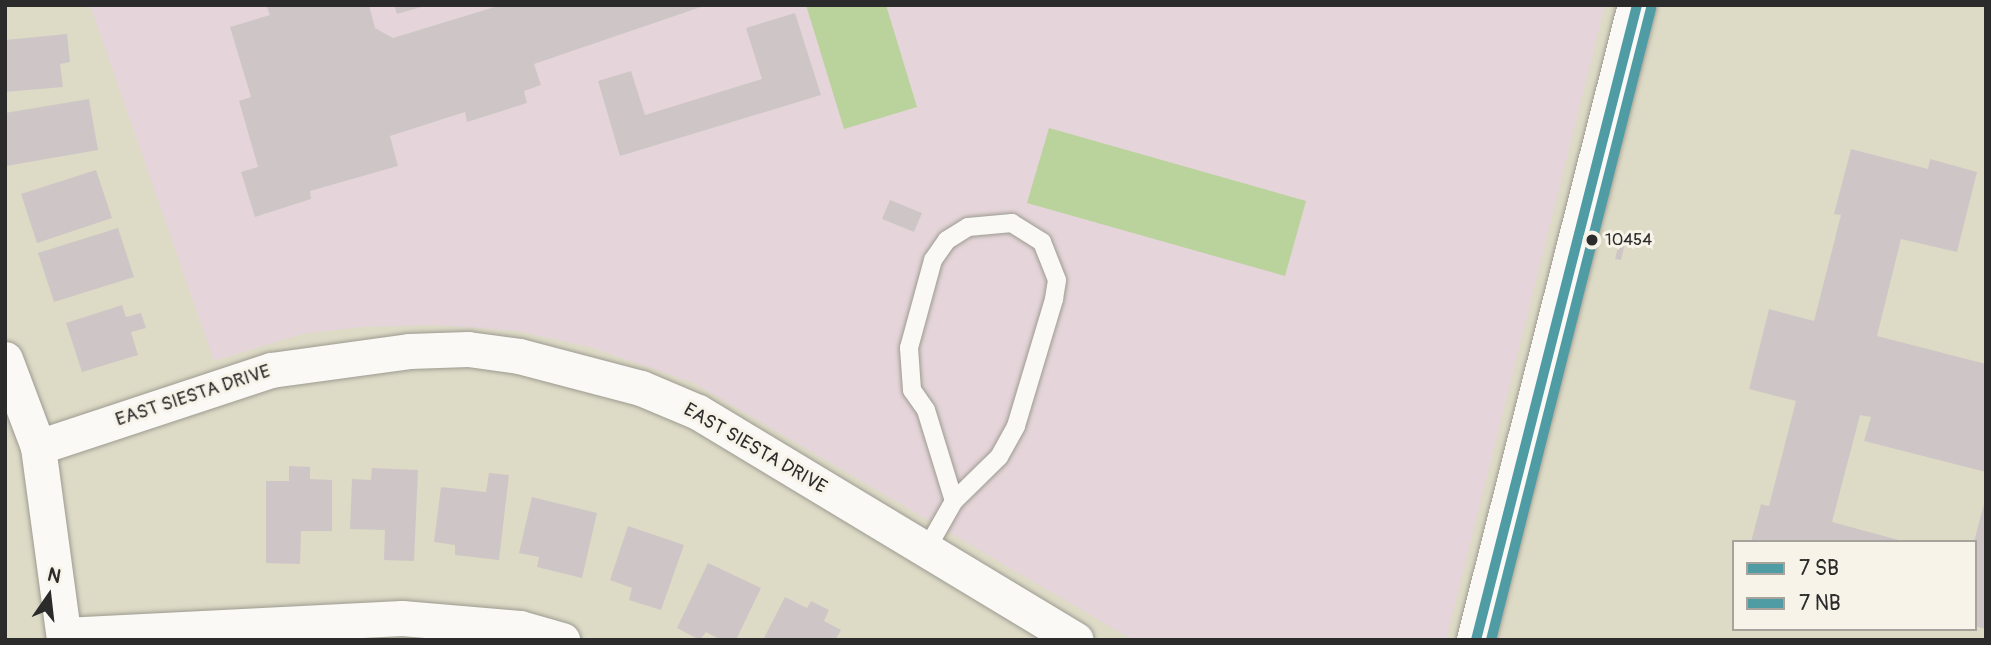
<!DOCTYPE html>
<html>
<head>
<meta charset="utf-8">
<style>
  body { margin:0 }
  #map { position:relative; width:1991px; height:645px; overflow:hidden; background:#dddac6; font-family:Pangolin,sans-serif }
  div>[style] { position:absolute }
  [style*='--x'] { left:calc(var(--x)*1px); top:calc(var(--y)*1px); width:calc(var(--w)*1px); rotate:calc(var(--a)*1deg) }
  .built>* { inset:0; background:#e5d5da }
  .green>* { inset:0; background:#bad29c }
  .building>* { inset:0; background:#cec6c6 }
  .roads { filter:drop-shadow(0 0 2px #9d9b90) drop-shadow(0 0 2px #9d9b90) }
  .service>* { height:18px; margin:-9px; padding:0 9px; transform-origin:9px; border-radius:9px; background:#faf9f6 }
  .minor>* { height:35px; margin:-17.5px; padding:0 17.5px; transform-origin:17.5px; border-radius:17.5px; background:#faf9f6 }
  .secondary>* { height:38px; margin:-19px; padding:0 19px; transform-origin:19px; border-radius:19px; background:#faf9f6 }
  .bus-1>* { height:10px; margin:-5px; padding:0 5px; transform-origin:5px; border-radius:5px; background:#509ca5 }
  .bus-2>* { height:10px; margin:-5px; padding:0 5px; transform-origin:5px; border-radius:5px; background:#509ca5 }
  .dots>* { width:19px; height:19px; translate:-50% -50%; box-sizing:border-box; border:4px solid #f7f3e8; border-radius:50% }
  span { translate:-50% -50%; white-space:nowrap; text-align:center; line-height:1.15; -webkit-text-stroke:6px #f7f3e8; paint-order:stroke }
  .bus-label { font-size:17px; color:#2b2b2b }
  .left { translate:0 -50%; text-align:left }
  .street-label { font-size:19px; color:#2b2b2b }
  .frame { position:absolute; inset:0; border:7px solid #2b2b2b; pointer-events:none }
  .legend { position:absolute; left:1732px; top:540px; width:245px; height:91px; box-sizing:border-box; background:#f7f3e8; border:2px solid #a5a39c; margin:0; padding:9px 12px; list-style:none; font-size:21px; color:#2b2b2b }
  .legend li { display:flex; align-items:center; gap:14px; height:35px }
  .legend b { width:35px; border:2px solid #a5a39c }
  .north { position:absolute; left:14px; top:561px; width:70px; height:70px; -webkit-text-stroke:5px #f7f3e8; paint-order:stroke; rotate:14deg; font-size:19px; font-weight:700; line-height:28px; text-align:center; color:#2b2b2b }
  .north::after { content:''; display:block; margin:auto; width:24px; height:32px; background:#2b2b2b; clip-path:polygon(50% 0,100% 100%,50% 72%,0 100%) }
</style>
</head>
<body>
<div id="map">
  <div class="built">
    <i style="clip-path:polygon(90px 5px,1605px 5px,1446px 640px,1133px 640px,694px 383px,593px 348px,518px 331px,435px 325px,361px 327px,302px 334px,214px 361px)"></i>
  </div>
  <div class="green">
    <i style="clip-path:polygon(806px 5px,886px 5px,917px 107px,844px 129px)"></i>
    <i style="clip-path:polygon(1049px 128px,1306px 201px,1285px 276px,1027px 203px)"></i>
  </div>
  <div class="building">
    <i style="clip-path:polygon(266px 5px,369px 5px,375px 28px,393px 38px,501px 5px,704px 6px,534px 64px,541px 85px,524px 91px,527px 103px,467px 122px,465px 112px,390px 136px,398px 166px,310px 191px,311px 199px,255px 217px,241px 172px,258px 167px,239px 101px,251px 97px,230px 27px,270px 15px)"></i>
    <i style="clip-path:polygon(394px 5px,425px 5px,425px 6px,397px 14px)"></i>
    <i style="clip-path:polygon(795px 13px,821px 95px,620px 156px,598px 81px,631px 71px,645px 115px,762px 79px,746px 28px)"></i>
    <i style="clip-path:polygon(67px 34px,70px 62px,60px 64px,63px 87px,5px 92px,5px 40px)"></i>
    <i style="clip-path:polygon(89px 99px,98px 150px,6px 166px,5px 113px)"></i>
    <i style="clip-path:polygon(1851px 149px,1928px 169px,1930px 159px,1977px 172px,1957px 252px,1901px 239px,1877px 336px,1986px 364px,1986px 472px,1864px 441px,1871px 417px,1860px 415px,1832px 522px,1906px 542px,1751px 542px,1761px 504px,1769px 506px,1796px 401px,1749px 389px,1769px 309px,1814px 321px,1841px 215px,1834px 214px)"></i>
    <i style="clip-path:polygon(96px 170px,112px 218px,37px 243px,21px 194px)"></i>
    <i style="clip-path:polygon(890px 200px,922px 213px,914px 232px,882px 219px)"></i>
    <i style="clip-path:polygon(118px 228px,134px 277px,54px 302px,38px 253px)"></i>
    <i style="clip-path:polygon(1619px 243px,1625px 244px,1621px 260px,1615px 259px)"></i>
    <i style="clip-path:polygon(122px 305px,126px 317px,141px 313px,146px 328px,131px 332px,138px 355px,82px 372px,66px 323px)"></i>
    <i style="clip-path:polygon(289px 466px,310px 467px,310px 479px,332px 480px,332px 531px,301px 531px,300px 564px,266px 563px,266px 481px,289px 481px)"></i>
    <i style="clip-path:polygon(372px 468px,418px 470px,414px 561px,384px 560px,385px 530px,350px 529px,352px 479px,371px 480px)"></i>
    <i style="clip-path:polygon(489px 473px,509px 475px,499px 560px,455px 555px,455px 545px,434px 542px,441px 487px,486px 492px)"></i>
    <i style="clip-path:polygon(532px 497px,597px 513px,582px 578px,537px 567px,539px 557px,519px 553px)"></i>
    <i style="clip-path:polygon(1985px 500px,1986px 500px,1986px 629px,1975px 626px,1974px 542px)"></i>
    <i style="clip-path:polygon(628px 526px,684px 545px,661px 610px,629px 600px,632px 588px,610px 580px)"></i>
    <i style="clip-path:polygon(708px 563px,761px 588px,736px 640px,721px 640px,706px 632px,700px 640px,677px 628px)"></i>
    <i style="clip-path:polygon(785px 597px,807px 608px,811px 601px,829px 610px,824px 621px,841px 630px,835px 640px,763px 640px)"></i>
  </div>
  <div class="roads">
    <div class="service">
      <i style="--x:926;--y:550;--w:56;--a:-60.3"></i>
      <i style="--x:954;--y:501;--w:63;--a:-44.4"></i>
      <i style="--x:999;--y:457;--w:35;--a:-61"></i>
      <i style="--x:1016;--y:426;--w:133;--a:-73.3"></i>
      <i style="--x:1054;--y:299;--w:19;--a:-81"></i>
      <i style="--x:1057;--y:280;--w:41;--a:-111.5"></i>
      <i style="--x:1042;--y:242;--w:36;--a:-148"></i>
      <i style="--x:1012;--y:223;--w:44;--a:174.8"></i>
      <i style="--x:968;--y:227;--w:25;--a:148"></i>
      <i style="--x:947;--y:240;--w:24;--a:125"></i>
      <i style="--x:933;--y:260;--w:91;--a:105.3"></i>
      <i style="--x:909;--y:348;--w:42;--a:85.9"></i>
      <i style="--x:912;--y:390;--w:24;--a:55"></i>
      <i style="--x:926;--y:410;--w:95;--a:72.9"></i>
    </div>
    <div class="minor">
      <i style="--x:5;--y:359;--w:94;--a:69.4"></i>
      <i style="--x:38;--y:447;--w:195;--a:82.3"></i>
      <i style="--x:38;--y:447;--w:245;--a:-18.3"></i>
      <i style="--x:271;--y:370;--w:139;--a:-7.8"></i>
      <i style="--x:409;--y:351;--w:59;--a:-1.9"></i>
      <i style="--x:468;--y:349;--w:51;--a:7.8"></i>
      <i style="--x:519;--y:356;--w:126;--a:14.7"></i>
      <i style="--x:641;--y:388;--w:62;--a:22.8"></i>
      <i style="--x:698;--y:412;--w:441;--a:31.1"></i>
      <i style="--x:64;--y:635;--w:338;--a:-2.9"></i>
      <i style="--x:402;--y:618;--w:118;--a:4.8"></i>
      <i style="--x:520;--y:628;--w:44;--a:15.9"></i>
    </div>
    <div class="secondary">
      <i style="--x:1476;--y:640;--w:655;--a:-75.77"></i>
    </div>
  </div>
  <div class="bus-1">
    <i style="--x:1476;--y:640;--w:655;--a:-75.77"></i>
  </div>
  <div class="bus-2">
    <i style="--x:1491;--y:640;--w:652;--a:-75.79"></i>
  </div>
  <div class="dots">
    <i style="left:1592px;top:240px;background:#2b2b2b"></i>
  </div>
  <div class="bus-label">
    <span class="left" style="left:1605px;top:240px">10454</span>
  </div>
  <div class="street-label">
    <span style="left:193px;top:396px;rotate:-18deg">EAST SIESTA DRIVE</span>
    <span style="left:755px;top:449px;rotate:30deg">EAST SIESTA DRIVE</span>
  </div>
  <div class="frame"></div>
  <ul class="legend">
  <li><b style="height:9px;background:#509ca5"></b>7 SB</li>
  <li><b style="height:9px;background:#509ca5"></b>7 NB</li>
  </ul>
  <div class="north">N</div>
</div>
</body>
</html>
